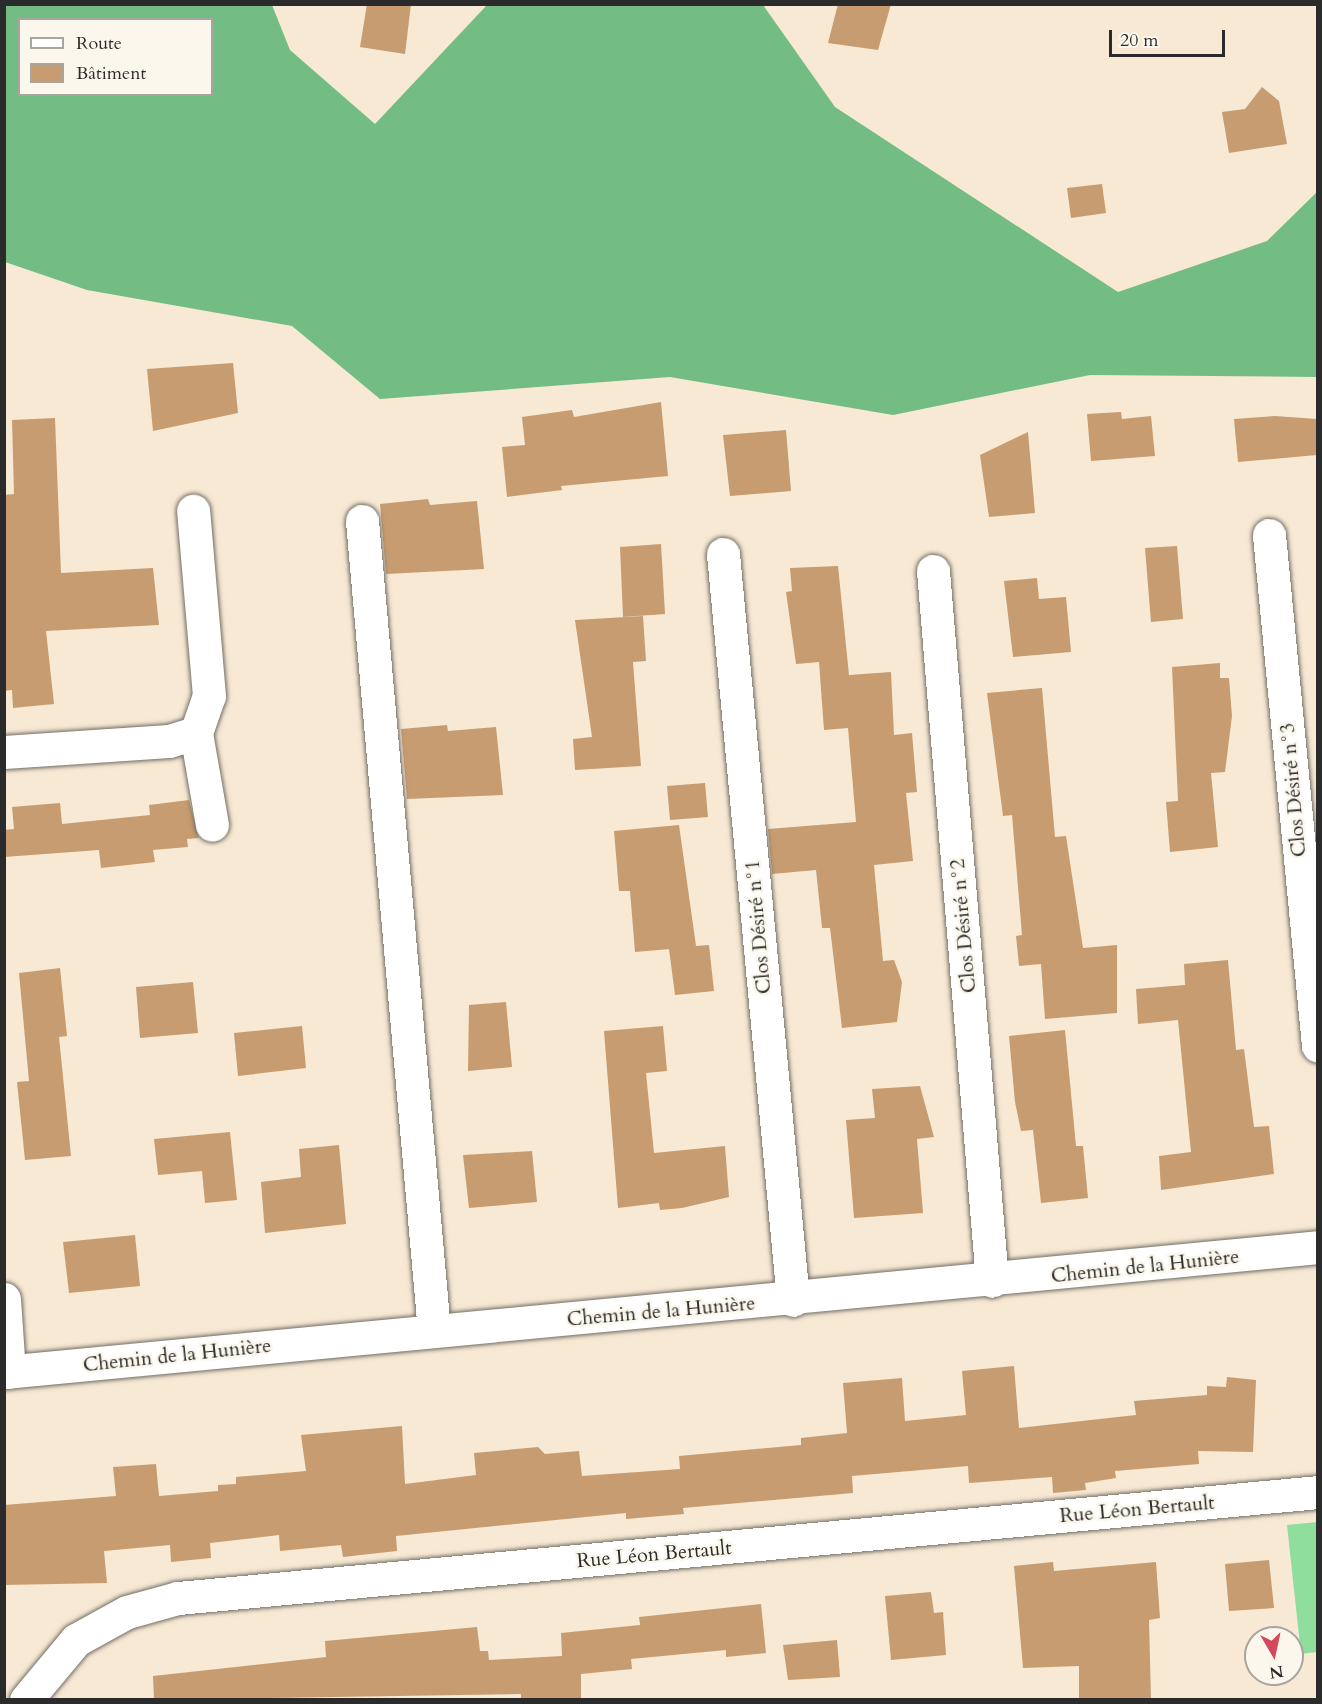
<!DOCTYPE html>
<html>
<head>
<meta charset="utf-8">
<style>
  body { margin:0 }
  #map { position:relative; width:1322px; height:1704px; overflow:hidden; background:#f7e9d4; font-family:Cardo,serif }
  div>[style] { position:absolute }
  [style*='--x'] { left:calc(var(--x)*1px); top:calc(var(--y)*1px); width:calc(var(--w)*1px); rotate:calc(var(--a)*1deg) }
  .green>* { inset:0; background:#8fde9d }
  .forest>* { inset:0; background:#73bd84 }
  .building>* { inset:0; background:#c79c70 }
  .roads { filter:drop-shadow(0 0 2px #726e66) drop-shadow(0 0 2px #726e66) }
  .minor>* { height:33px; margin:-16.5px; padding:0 16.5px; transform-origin:16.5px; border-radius:16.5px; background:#fff }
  span { translate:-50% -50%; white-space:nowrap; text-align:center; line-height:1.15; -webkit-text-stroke:5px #fbf7ec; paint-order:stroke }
  .street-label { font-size:20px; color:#2b2b2b }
  .frame { position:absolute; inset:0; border:6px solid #2b2b2b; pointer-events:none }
  .legend { position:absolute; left:18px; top:18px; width:195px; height:78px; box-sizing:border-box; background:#fbf7ec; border:2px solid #a8a59f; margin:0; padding:8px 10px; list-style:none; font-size:18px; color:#2b2b2b }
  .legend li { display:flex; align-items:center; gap:12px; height:30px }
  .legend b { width:30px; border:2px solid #a8a59f }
  .north { position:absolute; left:1244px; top:1626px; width:60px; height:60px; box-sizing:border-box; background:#fbf7ec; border:2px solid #a8a59f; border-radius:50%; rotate:171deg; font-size:16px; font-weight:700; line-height:24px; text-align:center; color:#2b2b2b }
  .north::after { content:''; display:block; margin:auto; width:21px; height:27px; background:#d1495b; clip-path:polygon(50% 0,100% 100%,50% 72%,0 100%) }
  .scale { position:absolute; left:1109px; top:30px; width:116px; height:27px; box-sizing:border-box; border:3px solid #2b2b2b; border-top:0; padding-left:8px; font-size:18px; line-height:21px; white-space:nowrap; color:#2b2b2b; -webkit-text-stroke:4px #fbf7ec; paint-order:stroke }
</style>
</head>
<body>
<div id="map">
  <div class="green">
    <i style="clip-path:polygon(1317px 1522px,1317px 1652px,1301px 1654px,1287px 1525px)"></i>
  </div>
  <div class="forest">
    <i style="clip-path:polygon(evenodd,5px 4px,272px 5px,290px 50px,375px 124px,487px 5px,763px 5px,835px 107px,1118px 292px,1267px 241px,1317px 192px,1317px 377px,1090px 375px,893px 415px,670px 377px,380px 399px,292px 326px,87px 290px,5px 262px,5px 4px,20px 20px,212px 20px,212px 94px,20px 94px,20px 20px)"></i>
  </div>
  <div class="building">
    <i style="clip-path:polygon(367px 4px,411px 4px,405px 54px,360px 47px)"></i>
    <i style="clip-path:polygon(838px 4px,891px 4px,878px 50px,828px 43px)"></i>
    <i style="clip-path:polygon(1262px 87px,1279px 101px,1287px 144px,1229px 153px,1222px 112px,1245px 109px)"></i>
    <i style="clip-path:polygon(1102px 184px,1106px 213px,1071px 218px,1067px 188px)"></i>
    <i style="clip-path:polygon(233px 363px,238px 413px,153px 431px,147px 369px)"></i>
    <i style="clip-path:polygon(661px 402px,668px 476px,561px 486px,562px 490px,507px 497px,502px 447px,525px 445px,522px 417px,572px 410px,574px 417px)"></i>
    <i style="clip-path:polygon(1121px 412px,1122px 419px,1151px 416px,1155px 456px,1091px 461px,1087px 414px)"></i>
    <i style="clip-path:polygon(1275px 416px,1317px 419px,1317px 455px,1238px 462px,1234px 419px)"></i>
    <i style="clip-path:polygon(55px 418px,61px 573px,153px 568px,159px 625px,46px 631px,54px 704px,13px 708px,12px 690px,4px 691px,4px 495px,14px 494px,12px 420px)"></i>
    <i style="clip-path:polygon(786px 430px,791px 491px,730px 496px,723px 435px)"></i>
    <i style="clip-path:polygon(1028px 432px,1035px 513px,989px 517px,980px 455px)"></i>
    <i style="clip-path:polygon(428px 499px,430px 505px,477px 501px,484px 569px,386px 574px,380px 504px)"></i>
    <i style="clip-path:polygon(661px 544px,665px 614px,623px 617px,620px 547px)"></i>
    <i style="clip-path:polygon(1177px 546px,1183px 619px,1151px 622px,1145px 548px)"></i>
    <i style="clip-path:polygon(838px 566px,849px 675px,891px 672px,894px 735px,912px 733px,917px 792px,906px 793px,913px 861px,874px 865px,883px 961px,894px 960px,902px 982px,897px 1022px,842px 1028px,830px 928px,822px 928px,816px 870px,772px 874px,768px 829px,856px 822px,848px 728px,824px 730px,819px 662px,796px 664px,786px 592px,792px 591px,790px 568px)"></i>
    <i style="clip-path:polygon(1037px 578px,1039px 599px,1066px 597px,1071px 652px,1013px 657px,1004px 581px)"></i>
    <i style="clip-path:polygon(643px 616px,646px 661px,633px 662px,641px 766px,575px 770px,573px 739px,592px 737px,575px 620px)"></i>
    <i style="clip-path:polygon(1220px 663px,1220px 678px,1229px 678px,1232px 716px,1225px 772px,1211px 773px,1218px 847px,1170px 852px,1166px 802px,1178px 801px,1172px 667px)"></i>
    <i style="clip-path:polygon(1042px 688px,1055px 837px,1066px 836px,1083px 948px,1117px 945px,1117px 1013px,1045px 1019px,1041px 964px,1019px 966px,1016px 936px,1022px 935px,1012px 815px,1003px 816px,987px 693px)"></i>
    <i style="clip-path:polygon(447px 725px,448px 731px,496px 727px,503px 795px,407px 799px,401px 729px)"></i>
    <i style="clip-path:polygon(705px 783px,708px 817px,670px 820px,667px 786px)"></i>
    <i style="clip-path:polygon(189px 800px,199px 838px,187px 839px,188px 847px,153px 850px,155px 862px,101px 868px,99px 850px,4px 857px,4px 830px,14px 829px,12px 807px,60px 803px,62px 824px,150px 815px,149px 805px)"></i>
    <i style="clip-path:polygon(679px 825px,696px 946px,709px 945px,714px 991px,675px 995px,669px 949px,693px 947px,635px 952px,630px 891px,619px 891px,614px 831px)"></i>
    <i style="clip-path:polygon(1228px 960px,1236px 1050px,1244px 1049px,1254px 1127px,1269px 1126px,1274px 1174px,1161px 1190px,1159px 1156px,1191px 1152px,1178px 1020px,1138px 1024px,1136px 989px,1185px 985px,1184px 964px)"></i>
    <i style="clip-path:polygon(60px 968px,67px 1036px,59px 1037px,71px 1156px,25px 1160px,17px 1082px,29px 1081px,19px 973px)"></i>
    <i style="clip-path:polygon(193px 982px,198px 1033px,140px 1038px,136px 987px)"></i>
    <i style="clip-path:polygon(506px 1002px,512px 1067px,468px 1071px,469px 1005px)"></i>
    <i style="clip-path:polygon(302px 1026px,306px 1068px,238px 1076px,234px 1033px)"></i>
    <i style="clip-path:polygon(663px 1026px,667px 1071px,646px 1073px,654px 1153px,725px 1146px,729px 1197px,682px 1208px,660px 1210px,659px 1203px,618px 1208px,604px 1031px)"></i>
    <i style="clip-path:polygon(1065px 1030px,1076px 1146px,1083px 1146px,1088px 1198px,1041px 1203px,1033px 1130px,1021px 1131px,1015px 1102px,1009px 1036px)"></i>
    <i style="clip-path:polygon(920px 1086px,934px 1137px,917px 1139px,923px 1213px,854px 1218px,846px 1120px,875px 1118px,872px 1089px)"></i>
    <i style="clip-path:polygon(230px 1132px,237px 1200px,205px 1203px,202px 1171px,158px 1175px,154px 1139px)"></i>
    <i style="clip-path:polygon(339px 1145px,346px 1224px,265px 1233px,261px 1182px,301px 1177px,299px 1149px)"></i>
    <i style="clip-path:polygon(532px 1151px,537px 1202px,469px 1208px,463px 1155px)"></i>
    <i style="clip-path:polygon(135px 1235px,140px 1286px,69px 1293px,63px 1242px)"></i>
    <i style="clip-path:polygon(1014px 1366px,1019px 1428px,1136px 1415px,1134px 1401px,1207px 1395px,1207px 1386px,1226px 1387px,1227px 1377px,1256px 1380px,1253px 1452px,1198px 1451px,1199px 1464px,1115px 1471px,1116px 1478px,1085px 1483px,1086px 1490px,1053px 1493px,1052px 1477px,969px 1483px,968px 1466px,852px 1476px,853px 1493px,683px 1508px,684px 1514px,626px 1519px,626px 1513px,396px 1536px,397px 1551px,343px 1557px,341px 1545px,280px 1551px,279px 1535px,210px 1543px,211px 1558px,171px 1562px,170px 1545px,104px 1551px,107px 1583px,4px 1585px,4px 1505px,116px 1496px,113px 1467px,156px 1464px,159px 1496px,218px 1491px,218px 1485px,236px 1484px,236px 1477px,306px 1471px,301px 1435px,402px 1426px,405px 1484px,476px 1475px,474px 1453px,538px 1447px,545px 1454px,579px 1451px,582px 1476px,680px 1469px,679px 1456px,801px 1445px,801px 1438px,847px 1433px,843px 1383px,902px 1378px,905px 1421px,966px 1415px,962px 1371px)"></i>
    <i style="clip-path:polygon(1269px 1560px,1274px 1608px,1229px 1611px,1225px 1564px)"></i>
    <i style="clip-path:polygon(1053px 1562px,1054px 1571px,1156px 1562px,1160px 1618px,1149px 1620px,1151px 1700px,1079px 1700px,1079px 1666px,1023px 1668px,1014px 1566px)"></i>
    <i style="clip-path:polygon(931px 1592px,934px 1613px,943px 1612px,946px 1655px,891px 1660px,885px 1596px)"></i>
    <i style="clip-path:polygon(761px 1604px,766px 1653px,726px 1657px,726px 1650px,631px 1659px,632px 1669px,581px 1674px,581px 1700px,521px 1700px,521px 1694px,154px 1700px,153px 1676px,326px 1657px,325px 1641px,477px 1627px,480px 1651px,488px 1651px,489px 1660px,562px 1656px,561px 1633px,640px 1625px,639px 1617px)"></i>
    <i style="clip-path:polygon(837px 1640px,840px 1677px,788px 1680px,783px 1645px)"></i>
  </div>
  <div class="roads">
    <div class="minor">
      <i style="--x:362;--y:521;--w:813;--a:84.92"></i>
      <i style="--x:1269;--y:535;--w:513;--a:84.52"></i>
      <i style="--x:723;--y:554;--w:749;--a:84.64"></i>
      <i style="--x:933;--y:571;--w:712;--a:85.25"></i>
      <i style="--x:196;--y:733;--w:93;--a:80.1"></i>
      <i style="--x:4;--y:752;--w:165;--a:-3.8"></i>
      <i style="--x:169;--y:741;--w:28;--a:-17"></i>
      <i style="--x:196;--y:733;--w:39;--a:-71"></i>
      <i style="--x:209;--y:696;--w:186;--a:-94.9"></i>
      <i style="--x:4;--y:1299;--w:73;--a:86.1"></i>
      <i style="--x:4;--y:1372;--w:1320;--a:-5.43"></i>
      <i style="--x:26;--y:1700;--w:78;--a:-50.2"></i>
      <i style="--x:76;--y:1640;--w:58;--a:-28.8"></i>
      <i style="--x:127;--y:1612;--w:53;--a:-15.4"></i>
      <i style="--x:178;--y:1598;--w:1145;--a:-5.31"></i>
    </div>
  </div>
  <div class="street-label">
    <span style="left:1293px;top:790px;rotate:-95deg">Clos Désiré n°3</span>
    <span style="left:963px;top:926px;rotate:-95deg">Clos Désiré n°2</span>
    <span style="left:758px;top:927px;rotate:-95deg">Clos Désiré n°1</span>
    <span style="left:1145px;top:1266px;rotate:-6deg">Chemin de la Hunière</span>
    <span style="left:661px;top:1311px;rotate:-5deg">Chemin de la Hunière</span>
    <span style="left:177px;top:1355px;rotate:-6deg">Chemin de la Hunière</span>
    <span style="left:1137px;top:1509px;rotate:-5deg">Rue Léon Bertault</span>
    <span style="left:654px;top:1554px;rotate:-5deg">Rue Léon Bertault</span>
  </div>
  <div class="frame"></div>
  <ul class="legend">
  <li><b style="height:8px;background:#fff"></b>Route</li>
  <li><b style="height:16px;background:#c79c70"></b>Bâtiment</li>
  </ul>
  <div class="north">N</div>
  <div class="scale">20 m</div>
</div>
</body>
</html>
